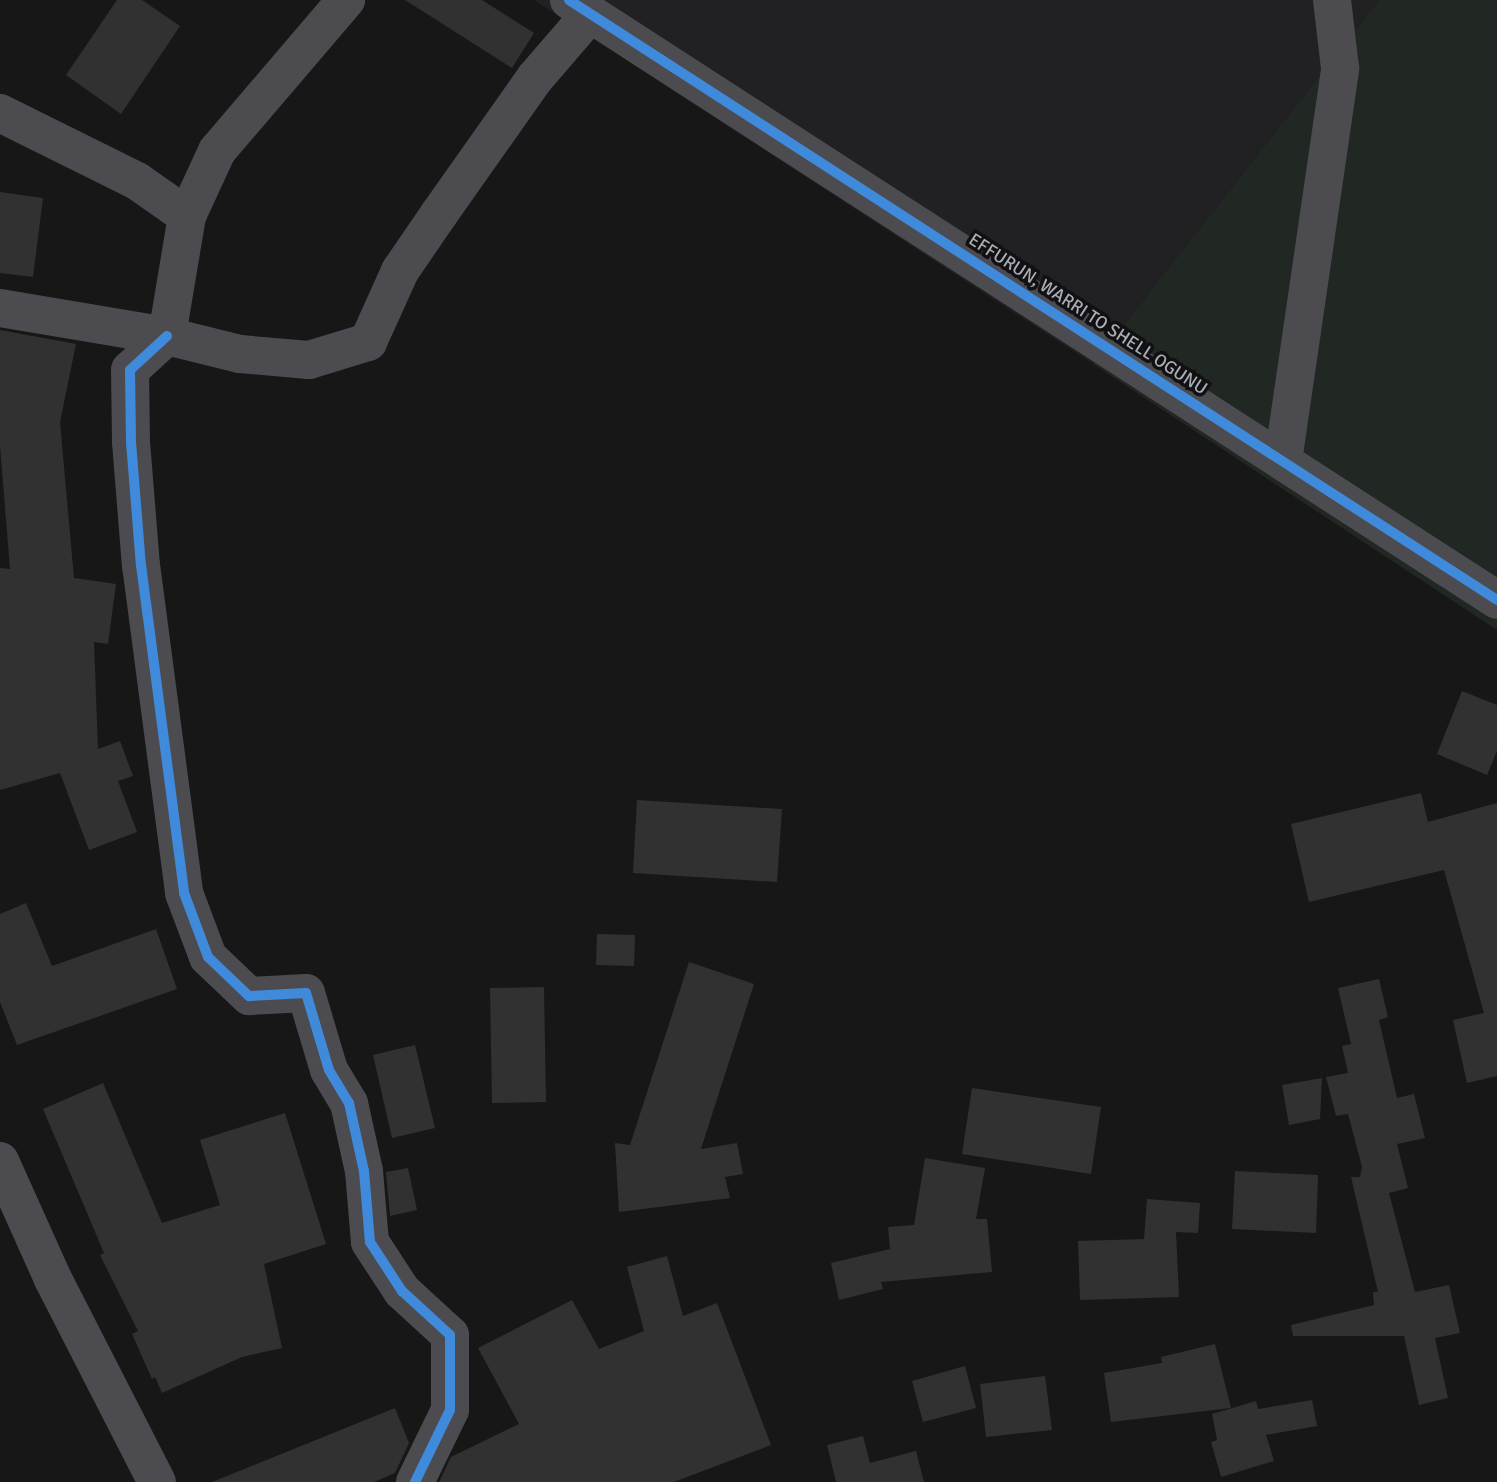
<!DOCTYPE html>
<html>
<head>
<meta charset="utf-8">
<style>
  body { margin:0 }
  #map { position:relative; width:1497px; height:1482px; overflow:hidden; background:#171717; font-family:Signika,sans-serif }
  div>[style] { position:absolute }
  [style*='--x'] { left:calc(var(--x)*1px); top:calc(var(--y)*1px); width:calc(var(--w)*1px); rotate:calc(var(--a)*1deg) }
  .built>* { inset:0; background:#212123 }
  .green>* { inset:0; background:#212722 }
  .building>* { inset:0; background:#313132 }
  .minor>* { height:38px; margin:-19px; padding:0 19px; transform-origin:19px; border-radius:19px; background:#4c4c50 }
  .cycleway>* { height:10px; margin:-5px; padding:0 5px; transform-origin:5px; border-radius:5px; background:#408adc }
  span { translate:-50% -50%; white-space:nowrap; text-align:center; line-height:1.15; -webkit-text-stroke:7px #111113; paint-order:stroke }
  .street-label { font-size:18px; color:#aaadb6 }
</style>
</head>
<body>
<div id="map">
  <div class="built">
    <i style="clip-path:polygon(534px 0,1379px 0,1093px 364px)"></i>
  </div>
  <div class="green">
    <i style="clip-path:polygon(1379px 0,1497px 0,1497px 630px,1093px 364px)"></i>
  </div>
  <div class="building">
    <i style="clip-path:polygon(117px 0,142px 0,180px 26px,121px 114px,66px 75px)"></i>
    <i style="clip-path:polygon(405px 0,482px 0,534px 33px,512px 68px)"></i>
    <i style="clip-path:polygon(0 192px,43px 198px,33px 277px,0 273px)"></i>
    <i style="clip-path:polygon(0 330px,76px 344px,60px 422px,74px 578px,116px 584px,108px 644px,94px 642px,98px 749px,120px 741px,133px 776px,118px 781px,137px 832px,89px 850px,60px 773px,0 790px,0 568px,10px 569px,0 446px)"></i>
    <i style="clip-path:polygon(1462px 691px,1497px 705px,1497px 751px,1487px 775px,1437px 754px)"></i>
    <i style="clip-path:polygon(1421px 793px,1428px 822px,1497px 803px,1497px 1076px,1467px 1083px,1453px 1020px,1484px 1013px,1444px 870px,1309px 902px,1291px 824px)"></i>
    <i style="clip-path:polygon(637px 800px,782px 809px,777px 882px,633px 873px)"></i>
    <i style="clip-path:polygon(26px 903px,52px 966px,156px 929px,177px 989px,17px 1045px,0 1002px,0 914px)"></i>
    <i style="clip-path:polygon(597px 934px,635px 935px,634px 966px,596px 965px)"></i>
    <i style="clip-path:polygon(689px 962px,754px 984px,701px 1149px,737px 1143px,743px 1174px,725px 1177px,730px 1198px,619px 1212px,615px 1143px,630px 1145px)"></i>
    <i style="clip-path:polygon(1379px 979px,1388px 1017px,1379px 1020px,1397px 1098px,1414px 1094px,1425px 1138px,1397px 1144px,1408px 1188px,1389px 1193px,1415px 1292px,1449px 1285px,1460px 1333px,1435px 1338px,1448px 1398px,1419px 1405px,1404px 1336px,1293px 1336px,1291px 1325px,1374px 1305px,1373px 1292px,1378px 1292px,1351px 1177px,1360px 1177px,1362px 1167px,1348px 1114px,1336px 1116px,1326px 1077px,1348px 1073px,1342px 1046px,1351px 1044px,1338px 988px)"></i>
    <i style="clip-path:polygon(544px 987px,546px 1102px,492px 1103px,490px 988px)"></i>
    <i style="clip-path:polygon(415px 1045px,435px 1128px,392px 1138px,373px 1055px)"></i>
    <i style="clip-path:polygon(1322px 1078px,1320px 1119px,1289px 1125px,1282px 1085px)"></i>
    <i style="clip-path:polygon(103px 1083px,162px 1223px,220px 1205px,200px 1140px,285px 1113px,326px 1244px,264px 1264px,282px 1348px,242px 1357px,162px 1393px,155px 1377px,152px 1379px,132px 1334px,138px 1331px,100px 1255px,104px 1253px,43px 1109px)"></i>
    <i style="clip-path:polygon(972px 1088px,1101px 1107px,1091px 1174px,962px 1154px)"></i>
    <i style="clip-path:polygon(925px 1158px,985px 1168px,976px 1219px,987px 1219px,992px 1272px,881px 1282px,883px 1289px,839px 1300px,831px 1263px,890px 1249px,888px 1227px,914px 1225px)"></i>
    <i style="clip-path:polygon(408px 1168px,417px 1210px,390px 1216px,386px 1172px)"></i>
    <i style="clip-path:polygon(1235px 1171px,1318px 1175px,1316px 1233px,1232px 1229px)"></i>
    <i style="clip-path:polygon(1147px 1199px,1200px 1203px,1198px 1233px,1176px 1232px,1179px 1297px,1080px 1300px,1078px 1241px,1144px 1239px)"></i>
    <i style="clip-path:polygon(667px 1256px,683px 1316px,717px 1303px,771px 1445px,674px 1482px,439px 1482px,451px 1457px,519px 1424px,478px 1348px,572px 1300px,599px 1349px,644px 1331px,627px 1267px)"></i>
    <i style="clip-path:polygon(1215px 1344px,1231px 1408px,1111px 1422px,1104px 1373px,1162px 1363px,1161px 1357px)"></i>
    <i style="clip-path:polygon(965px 1366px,976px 1408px,923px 1422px,912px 1381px)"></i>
    <i style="clip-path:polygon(1045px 1376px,1052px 1430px,986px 1437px,980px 1384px)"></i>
    <i style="clip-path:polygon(1312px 1400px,1317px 1426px,1266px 1435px,1274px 1461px,1221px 1477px,1211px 1442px,1217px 1440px,1212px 1414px,1256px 1401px,1258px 1409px)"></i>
    <i style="clip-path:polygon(395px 1408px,409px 1443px,395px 1473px,374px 1482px,212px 1482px)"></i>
    <i style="clip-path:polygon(863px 1436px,870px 1463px,916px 1451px,924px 1482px,836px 1482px,827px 1445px)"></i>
  </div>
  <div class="minor">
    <i style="--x:569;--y:0;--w:1105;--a:32.88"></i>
    <i style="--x:0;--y:113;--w:153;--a:26.4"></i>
    <i style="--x:137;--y:181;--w:61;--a:35"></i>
    <i style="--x:187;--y:216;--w:72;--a:-65.2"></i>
    <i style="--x:217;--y:151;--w:199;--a:-49.5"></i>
    <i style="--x:187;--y:216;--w:122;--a:99.5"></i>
    <i style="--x:167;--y:336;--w:75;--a:13.9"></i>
    <i style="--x:240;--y:354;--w:69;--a:5"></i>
    <i style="--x:309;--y:360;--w:62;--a:-17"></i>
    <i style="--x:368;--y:342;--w:78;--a:-65.7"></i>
    <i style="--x:400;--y:271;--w:69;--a:-55.6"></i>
    <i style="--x:439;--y:214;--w:166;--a:-54.8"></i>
    <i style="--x:535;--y:78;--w:84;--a:-49.3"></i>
    <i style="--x:0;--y:308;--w:169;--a:9.5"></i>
    <i style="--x:167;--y:336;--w:50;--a:137.4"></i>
    <i style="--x:130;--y:370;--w:72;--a:89.2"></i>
    <i style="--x:131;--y:442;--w:123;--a:85.4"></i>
    <i style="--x:141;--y:565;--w:331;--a:82.5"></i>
    <i style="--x:184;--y:893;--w:68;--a:69.4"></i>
    <i style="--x:208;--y:957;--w:57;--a:43.6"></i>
    <i style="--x:249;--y:996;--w:57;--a:-3"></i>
    <i style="--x:306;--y:993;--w:80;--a:73.4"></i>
    <i style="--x:329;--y:1070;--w:39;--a:59"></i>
    <i style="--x:349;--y:1103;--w:70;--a:77.6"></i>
    <i style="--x:364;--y:1171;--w:71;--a:85.2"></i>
    <i style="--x:370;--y:1242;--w:59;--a:56.9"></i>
    <i style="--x:402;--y:1291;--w:65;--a:42.5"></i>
    <i style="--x:450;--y:1335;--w:75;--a:90"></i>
    <i style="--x:450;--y:1410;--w:80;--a:115.9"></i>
    <i style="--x:1283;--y:461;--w:397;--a:-81.7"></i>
    <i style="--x:1340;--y:68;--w:68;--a:-96.7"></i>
    <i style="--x:0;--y:1161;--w:129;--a:65.8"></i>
    <i style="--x:53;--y:1279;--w:228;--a:62.9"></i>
  </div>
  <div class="cycleway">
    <i style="--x:569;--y:0;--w:1105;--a:32.88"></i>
    <i style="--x:167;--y:336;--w:50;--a:137.4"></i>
    <i style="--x:130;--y:370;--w:72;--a:89.2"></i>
    <i style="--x:131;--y:442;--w:123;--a:85.4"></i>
    <i style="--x:141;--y:565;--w:331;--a:82.5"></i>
    <i style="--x:184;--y:893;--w:68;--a:69.4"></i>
    <i style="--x:208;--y:957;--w:57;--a:43.6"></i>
    <i style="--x:249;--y:996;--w:57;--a:-3"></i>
    <i style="--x:306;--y:993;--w:80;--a:73.4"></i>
    <i style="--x:329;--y:1070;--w:39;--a:59"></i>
    <i style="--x:349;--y:1103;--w:70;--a:77.6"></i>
    <i style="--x:364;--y:1171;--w:71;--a:85.2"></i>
    <i style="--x:370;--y:1242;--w:59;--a:56.9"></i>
    <i style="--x:402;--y:1291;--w:65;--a:42.5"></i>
    <i style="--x:450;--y:1335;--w:75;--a:90"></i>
    <i style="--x:450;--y:1410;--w:80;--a:115.9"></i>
  </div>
  <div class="street-label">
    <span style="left:1088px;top:314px;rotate:33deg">EFFURUN, WARRI TO SHELL OGUNU</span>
  </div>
</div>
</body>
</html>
